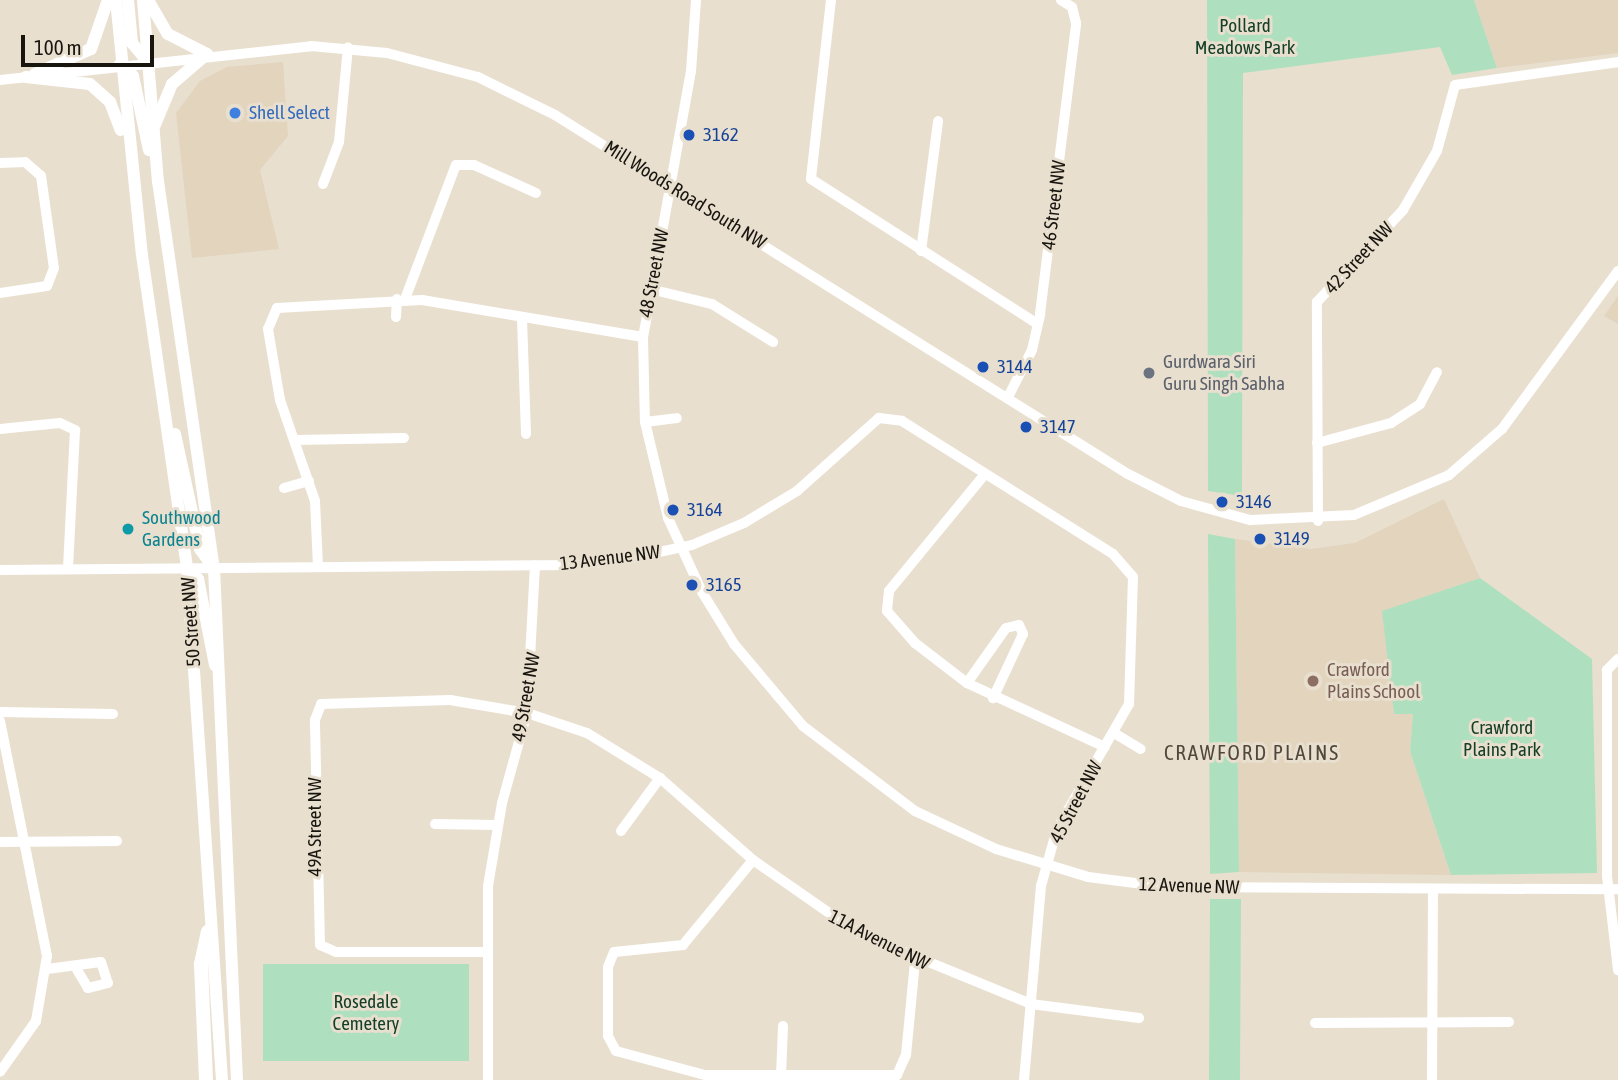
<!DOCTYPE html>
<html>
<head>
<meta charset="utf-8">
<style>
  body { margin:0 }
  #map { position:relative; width:1618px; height:1080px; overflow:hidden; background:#e9dfcf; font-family:"Asap Condensed",sans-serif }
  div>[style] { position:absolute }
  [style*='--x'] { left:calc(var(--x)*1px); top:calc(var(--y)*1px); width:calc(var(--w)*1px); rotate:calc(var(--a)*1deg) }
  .built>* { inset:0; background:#e2d4bd }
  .green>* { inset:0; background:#aee0bf }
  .minor>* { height:10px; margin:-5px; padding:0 5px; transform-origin:5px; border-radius:5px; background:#fff }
  .major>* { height:12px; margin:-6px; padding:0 6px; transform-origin:6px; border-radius:6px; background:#fff }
  .highway>* { height:14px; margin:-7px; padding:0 7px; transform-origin:7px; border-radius:7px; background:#fff }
  .dots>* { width:19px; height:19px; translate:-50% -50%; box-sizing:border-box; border:4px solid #e9dfcf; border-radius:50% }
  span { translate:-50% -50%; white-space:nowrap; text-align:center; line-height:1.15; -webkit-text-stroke:6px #e9dfcf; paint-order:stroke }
  .park-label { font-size:19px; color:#154028 }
  .shop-label { font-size:19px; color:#366cbe }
  .left { translate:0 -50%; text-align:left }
  .transit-label { font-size:19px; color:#164399 }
  .street-label { font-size:19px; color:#18150f }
  .worship-label { font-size:19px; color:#5b616d }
  .culture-label { font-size:19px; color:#0d838f }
  .education-label { font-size:19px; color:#785e54 }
  .neighbourhood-label { font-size:21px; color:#51483b; letter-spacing:2px }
  .scale { position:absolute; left:21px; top:35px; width:133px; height:32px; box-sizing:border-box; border:4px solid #18150f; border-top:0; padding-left:9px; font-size:21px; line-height:24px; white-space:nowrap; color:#18150f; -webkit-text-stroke:5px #e9dfcf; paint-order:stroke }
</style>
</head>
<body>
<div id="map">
  <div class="built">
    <i style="clip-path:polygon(1474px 0,1618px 0,1618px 53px,1497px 68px)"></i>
    <i style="clip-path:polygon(283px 62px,288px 136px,260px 170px,279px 249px,192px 258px,176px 113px,200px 81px,227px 67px)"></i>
    <i style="clip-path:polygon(1618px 296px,1618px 324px,1604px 316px)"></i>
    <i style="clip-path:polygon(1444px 499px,1480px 578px,1383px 611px,1394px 714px,1413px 714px,1410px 751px,1451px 875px,1239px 872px,1235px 539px,1311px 549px,1355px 543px)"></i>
  </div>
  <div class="green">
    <i style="clip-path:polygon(1207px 0,1474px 0,1497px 68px,1452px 75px,1440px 47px,1243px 73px,1242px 496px,1208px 491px)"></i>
    <i style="clip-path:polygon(1208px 534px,1235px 539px,1239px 872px,1210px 874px)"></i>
    <i style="clip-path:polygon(1480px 578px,1592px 659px,1597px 873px,1451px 875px,1410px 751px,1413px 714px,1394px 714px,1382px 611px)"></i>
    <i style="clip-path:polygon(1210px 899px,1241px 899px,1240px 1080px,1209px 1080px)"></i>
    <i style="clip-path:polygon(263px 964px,469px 964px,469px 1061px,263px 1061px)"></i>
  </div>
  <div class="minor">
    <i style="--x:696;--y:0;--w:71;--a:94"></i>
    <i style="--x:691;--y:71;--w:270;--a:100.2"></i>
    <i style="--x:643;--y:337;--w:85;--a:88.7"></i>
    <i style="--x:645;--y:422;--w:99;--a:76.5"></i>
    <i style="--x:668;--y:518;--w:81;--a:65.3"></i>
    <i style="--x:702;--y:592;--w:61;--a:58.4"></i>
    <i style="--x:734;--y:644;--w:107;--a:49.9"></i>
    <i style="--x:803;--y:726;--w:141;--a:37.2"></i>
    <i style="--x:915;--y:811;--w:89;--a:25.1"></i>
    <i style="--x:996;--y:849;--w:96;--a:16.9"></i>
    <i style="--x:1088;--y:877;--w:79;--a:7.3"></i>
    <i style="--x:1166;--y:887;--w:452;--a:0.3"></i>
    <i style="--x:831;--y:0;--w:180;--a:96.4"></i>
    <i style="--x:811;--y:179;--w:269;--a:32.6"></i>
    <i style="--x:0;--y:80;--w:313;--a:-6.2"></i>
    <i style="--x:311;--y:46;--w:76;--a:5.3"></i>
    <i style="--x:387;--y:53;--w:94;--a:14.8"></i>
    <i style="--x:478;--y:77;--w:86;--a:26.3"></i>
    <i style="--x:555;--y:115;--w:676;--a:32.07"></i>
    <i style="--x:1128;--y:474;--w:59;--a:27"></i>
    <i style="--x:1181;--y:501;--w:72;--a:15.4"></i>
    <i style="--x:1250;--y:520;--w:104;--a:-2.8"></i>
    <i style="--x:1354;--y:515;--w:103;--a:-22.8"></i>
    <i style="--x:1449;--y:475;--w:70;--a:-41"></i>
    <i style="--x:1502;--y:429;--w:196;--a:-53.7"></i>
    <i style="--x:0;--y:163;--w:25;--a:-2"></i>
    <i style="--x:25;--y:162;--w:21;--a:41"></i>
    <i style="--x:41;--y:176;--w:93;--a:82"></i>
    <i style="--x:54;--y:268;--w:19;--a:111"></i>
    <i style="--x:47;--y:286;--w:48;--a:171.5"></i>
    <i style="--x:323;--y:184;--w:45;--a:-69.1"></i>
    <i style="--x:339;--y:142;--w:95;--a:-84.6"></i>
    <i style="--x:921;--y:251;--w:131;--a:-82.5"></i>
    <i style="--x:650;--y:289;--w:64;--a:13.6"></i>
    <i style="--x:712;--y:304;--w:72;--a:31.9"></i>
    <i style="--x:405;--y:299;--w:143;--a:-69.2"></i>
    <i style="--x:456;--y:165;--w:18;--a:0"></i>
    <i style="--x:474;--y:165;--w:68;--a:24.3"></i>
    <i style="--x:396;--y:317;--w:18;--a:-87"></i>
    <i style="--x:522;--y:319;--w:115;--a:88"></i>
    <i style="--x:1008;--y:397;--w:53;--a:-62.9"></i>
    <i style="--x:1032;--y:350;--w:37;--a:-77"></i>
    <i style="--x:1040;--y:314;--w:293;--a:-82.9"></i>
    <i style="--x:1076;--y:23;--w:16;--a:-104"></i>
    <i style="--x:1072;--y:7;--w:13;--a:-148"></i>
    <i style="--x:645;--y:422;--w:32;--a:-7"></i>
    <i style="--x:0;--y:429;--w:60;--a:-5.7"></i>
    <i style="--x:60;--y:423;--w:17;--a:25"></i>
    <i style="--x:75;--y:430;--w:139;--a:92.9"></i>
    <i style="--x:295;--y:440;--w:109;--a:-1.1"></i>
    <i style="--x:1317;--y:443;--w:77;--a:-15.1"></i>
    <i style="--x:1391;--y:423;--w:35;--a:-33"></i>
    <i style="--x:1420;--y:404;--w:36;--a:-62"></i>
    <i style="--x:985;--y:474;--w:151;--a:129.4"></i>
    <i style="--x:889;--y:591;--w:20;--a:96"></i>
    <i style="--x:887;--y:611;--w:43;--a:48.8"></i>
    <i style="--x:915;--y:643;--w:66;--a:37.6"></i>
    <i style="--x:967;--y:683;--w:152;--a:24.9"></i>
    <i style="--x:284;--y:488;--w:26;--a:-16"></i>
    <i style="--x:1318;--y:521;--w:219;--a:-90.3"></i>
    <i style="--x:1317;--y:302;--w:126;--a:-46.9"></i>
    <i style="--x:1403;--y:210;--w:68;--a:-60"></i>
    <i style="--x:1437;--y:151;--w:68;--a:-74.7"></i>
    <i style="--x:1455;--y:85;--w:165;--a:-8"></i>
    <i style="--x:318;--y:567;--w:66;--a:-92.6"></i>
    <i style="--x:315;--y:501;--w:107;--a:-109.1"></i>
    <i style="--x:280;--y:400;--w:72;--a:-99.6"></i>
    <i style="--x:268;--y:329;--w:23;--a:-67"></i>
    <i style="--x:277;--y:308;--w:145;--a:-3.2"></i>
    <i style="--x:422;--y:300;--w:224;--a:9.5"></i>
    <i style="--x:0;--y:570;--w:575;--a:-0.5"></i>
    <i style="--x:575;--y:565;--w:51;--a:-6.7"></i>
    <i style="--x:626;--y:559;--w:67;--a:-12"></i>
    <i style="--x:692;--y:545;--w:56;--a:-22.9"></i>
    <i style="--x:744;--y:523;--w:62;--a:-31.1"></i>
    <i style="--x:797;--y:491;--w:110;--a:-41.7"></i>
    <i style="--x:879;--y:418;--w:23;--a:7"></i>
    <i style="--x:902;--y:421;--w:249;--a:32.2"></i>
    <i style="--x:1113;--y:554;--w:30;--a:49"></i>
    <i style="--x:1133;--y:577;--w:127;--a:91.8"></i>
    <i style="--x:1129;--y:704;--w:144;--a:119.9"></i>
    <i style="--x:1057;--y:829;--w:59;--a:105.7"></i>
    <i style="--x:1041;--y:886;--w:195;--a:95"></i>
    <i style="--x:1618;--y:659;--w:16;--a:135"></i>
    <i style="--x:1607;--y:670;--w:206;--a:90"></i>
    <i style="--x:1607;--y:876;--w:95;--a:83.3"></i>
    <i style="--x:967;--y:683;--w:67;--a:-54.7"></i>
    <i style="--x:1006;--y:628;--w:13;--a:-13"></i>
    <i style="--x:1019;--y:625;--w:10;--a:66"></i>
    <i style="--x:1023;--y:634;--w:71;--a:115.1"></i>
    <i style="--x:0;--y:712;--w:113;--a:1"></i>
    <i style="--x:0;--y:721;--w:240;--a:78.7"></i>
    <i style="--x:47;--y:956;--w:66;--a:99.6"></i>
    <i style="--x:36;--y:1021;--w:62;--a:125.2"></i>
    <i style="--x:1114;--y:733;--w:31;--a:31"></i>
    <i style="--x:435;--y:824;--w:62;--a:0.9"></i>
    <i style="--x:621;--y:831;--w:66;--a:-53.7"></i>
    <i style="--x:0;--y:842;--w:117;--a:-0.5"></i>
    <i style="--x:753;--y:860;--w:110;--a:129.5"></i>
    <i style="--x:683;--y:945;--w:69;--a:174.2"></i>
    <i style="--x:614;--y:952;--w:16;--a:112"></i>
    <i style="--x:608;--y:967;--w:69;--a:90"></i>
    <i style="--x:608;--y:1036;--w:17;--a:62"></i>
    <i style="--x:616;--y:1051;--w:92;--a:15.1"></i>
    <i style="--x:705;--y:1075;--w:192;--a:0"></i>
    <i style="--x:897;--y:1075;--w:22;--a:-66"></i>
    <i style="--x:906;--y:1055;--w:94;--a:-84.5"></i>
    <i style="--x:488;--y:952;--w:152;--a:180"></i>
    <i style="--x:336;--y:952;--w:17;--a:-156"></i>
    <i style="--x:320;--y:945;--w:225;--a:-91.3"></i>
    <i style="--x:315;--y:720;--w:17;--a:-69"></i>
    <i style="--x:321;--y:704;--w:129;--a:-1.8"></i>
    <i style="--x:450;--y:700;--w:78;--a:9.6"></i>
    <i style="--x:527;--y:713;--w:63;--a:18.4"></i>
    <i style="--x:587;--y:733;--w:86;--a:31.7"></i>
    <i style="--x:660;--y:778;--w:124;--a:41.4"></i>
    <i style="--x:753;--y:860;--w:128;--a:34.8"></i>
    <i style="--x:858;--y:933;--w:187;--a:22.3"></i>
    <i style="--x:1031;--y:1004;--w:109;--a:7.4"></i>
    <i style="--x:47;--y:969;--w:54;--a:-7.4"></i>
    <i style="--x:101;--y:962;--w:22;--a:72"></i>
    <i style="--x:108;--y:983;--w:21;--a:166"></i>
    <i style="--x:88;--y:988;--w:21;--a:-121"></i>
    <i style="--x:1315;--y:1023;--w:194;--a:-0.3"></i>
    <i style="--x:781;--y:1076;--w:50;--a:-87.7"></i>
    <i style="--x:488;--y:1080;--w:194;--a:-90"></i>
    <i style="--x:488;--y:886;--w:84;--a:-80.4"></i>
    <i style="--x:502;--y:803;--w:93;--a:-74.5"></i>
    <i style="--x:527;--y:713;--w:148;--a:-86.9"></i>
    <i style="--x:1432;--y:1080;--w:191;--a:-89.7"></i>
  </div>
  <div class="major">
    <i style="--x:116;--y:0;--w:256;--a:84.2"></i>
    <i style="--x:142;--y:255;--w:316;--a:81.8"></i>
    <i style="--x:187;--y:568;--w:513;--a:86.09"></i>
    <i style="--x:128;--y:0;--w:43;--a:84.7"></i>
    <i style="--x:132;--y:43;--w:23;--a:50"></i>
    <i style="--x:143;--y:0;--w:182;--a:85.3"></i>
    <i style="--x:158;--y:181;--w:391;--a:81.8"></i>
    <i style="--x:214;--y:568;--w:513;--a:87.43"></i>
    <i style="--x:148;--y:0;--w:39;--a:60"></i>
    <i style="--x:168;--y:34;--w:44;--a:27.1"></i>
    <i style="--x:207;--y:54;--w:46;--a:139.4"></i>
    <i style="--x:172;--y:84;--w:47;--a:112.7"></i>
    <i style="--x:120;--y:64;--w:18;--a:43"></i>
    <i style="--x:133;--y:76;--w:76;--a:77.8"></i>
    <i style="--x:35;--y:74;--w:61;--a:-24.1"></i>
    <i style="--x:91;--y:49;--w:52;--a:-70.9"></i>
    <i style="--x:26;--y:77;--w:64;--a:6.2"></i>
    <i style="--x:90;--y:84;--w:27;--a:42"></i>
    <i style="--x:110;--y:102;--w:30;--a:69"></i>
    <i style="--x:175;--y:434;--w:118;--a:77.7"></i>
    <i style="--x:200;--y:549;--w:24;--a:54"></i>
    <i style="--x:187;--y:568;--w:16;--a:45"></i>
    <i style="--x:198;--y:579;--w:88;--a:78.8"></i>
  </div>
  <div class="highway">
    <i style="--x:206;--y:1080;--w:116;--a:-92.5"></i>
    <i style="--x:201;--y:964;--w:33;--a:-78"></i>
  </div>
  <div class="dots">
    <i style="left:235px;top:113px;background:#3f7fe0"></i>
    <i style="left:689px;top:135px;background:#1a4fb4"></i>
    <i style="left:983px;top:367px;background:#1a4fb4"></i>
    <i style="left:1149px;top:373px;background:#6b7280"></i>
    <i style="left:1026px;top:427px;background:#1a4fb4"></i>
    <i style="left:1222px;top:502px;background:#1a4fb4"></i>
    <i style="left:673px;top:510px;background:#1a4fb4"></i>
    <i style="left:128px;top:529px;background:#0f9aa8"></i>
    <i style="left:1260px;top:539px;background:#1a4fb4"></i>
    <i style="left:692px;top:585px;background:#1a4fb4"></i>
    <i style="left:1313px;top:681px;background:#8d6e63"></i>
  </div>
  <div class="park-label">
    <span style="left:1245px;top:37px">Pollard<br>Meadows Park</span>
    <span style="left:1502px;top:739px">Crawford<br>Plains Park</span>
    <span style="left:366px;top:1013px">Rosedale<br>Cemetery</span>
  </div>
  <div class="shop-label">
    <span class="left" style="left:249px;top:113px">Shell Select</span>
  </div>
  <div class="transit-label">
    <span class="left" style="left:703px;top:135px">3162</span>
    <span class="left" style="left:997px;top:367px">3144</span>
    <span class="left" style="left:1040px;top:427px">3147</span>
    <span class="left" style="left:1236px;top:502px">3146</span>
    <span class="left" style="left:687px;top:510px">3164</span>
    <span class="left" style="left:1274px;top:539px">3149</span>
    <span class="left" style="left:706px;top:585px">3165</span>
  </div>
  <div class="street-label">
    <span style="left:685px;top:195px;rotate:32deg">Mill Woods Road South NW</span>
    <span style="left:1054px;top:205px;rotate:-83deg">46 Street NW</span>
    <span style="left:1359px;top:258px;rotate:-47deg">42 Street NW</span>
    <span style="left:654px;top:273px;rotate:-79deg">48 Street NW</span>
    <span style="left:610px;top:558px;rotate:-7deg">13 Avenue NW</span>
    <span style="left:191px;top:622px;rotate:-94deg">50 Street NW</span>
    <span style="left:526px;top:697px;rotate:-80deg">49 Street NW</span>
    <span style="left:1076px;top:802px;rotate:-62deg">45 Street NW</span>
    <span style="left:315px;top:827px;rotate:-90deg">49A Street NW</span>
    <span style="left:1189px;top:886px;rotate:2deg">12 Avenue NW</span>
    <span style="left:879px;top:940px;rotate:27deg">11A Avenue NW</span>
  </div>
  <div class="worship-label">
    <span class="left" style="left:1163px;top:373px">Gurdwara Siri<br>Guru Singh Sabha</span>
  </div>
  <div class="culture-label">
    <span class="left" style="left:142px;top:529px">Southwood<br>Gardens</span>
  </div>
  <div class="education-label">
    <span class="left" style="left:1327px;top:681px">Crawford<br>Plains School</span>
  </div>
  <div class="neighbourhood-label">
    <span style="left:1252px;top:752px">CRAWFORD PLAINS</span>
  </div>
  <div class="scale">100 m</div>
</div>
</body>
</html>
